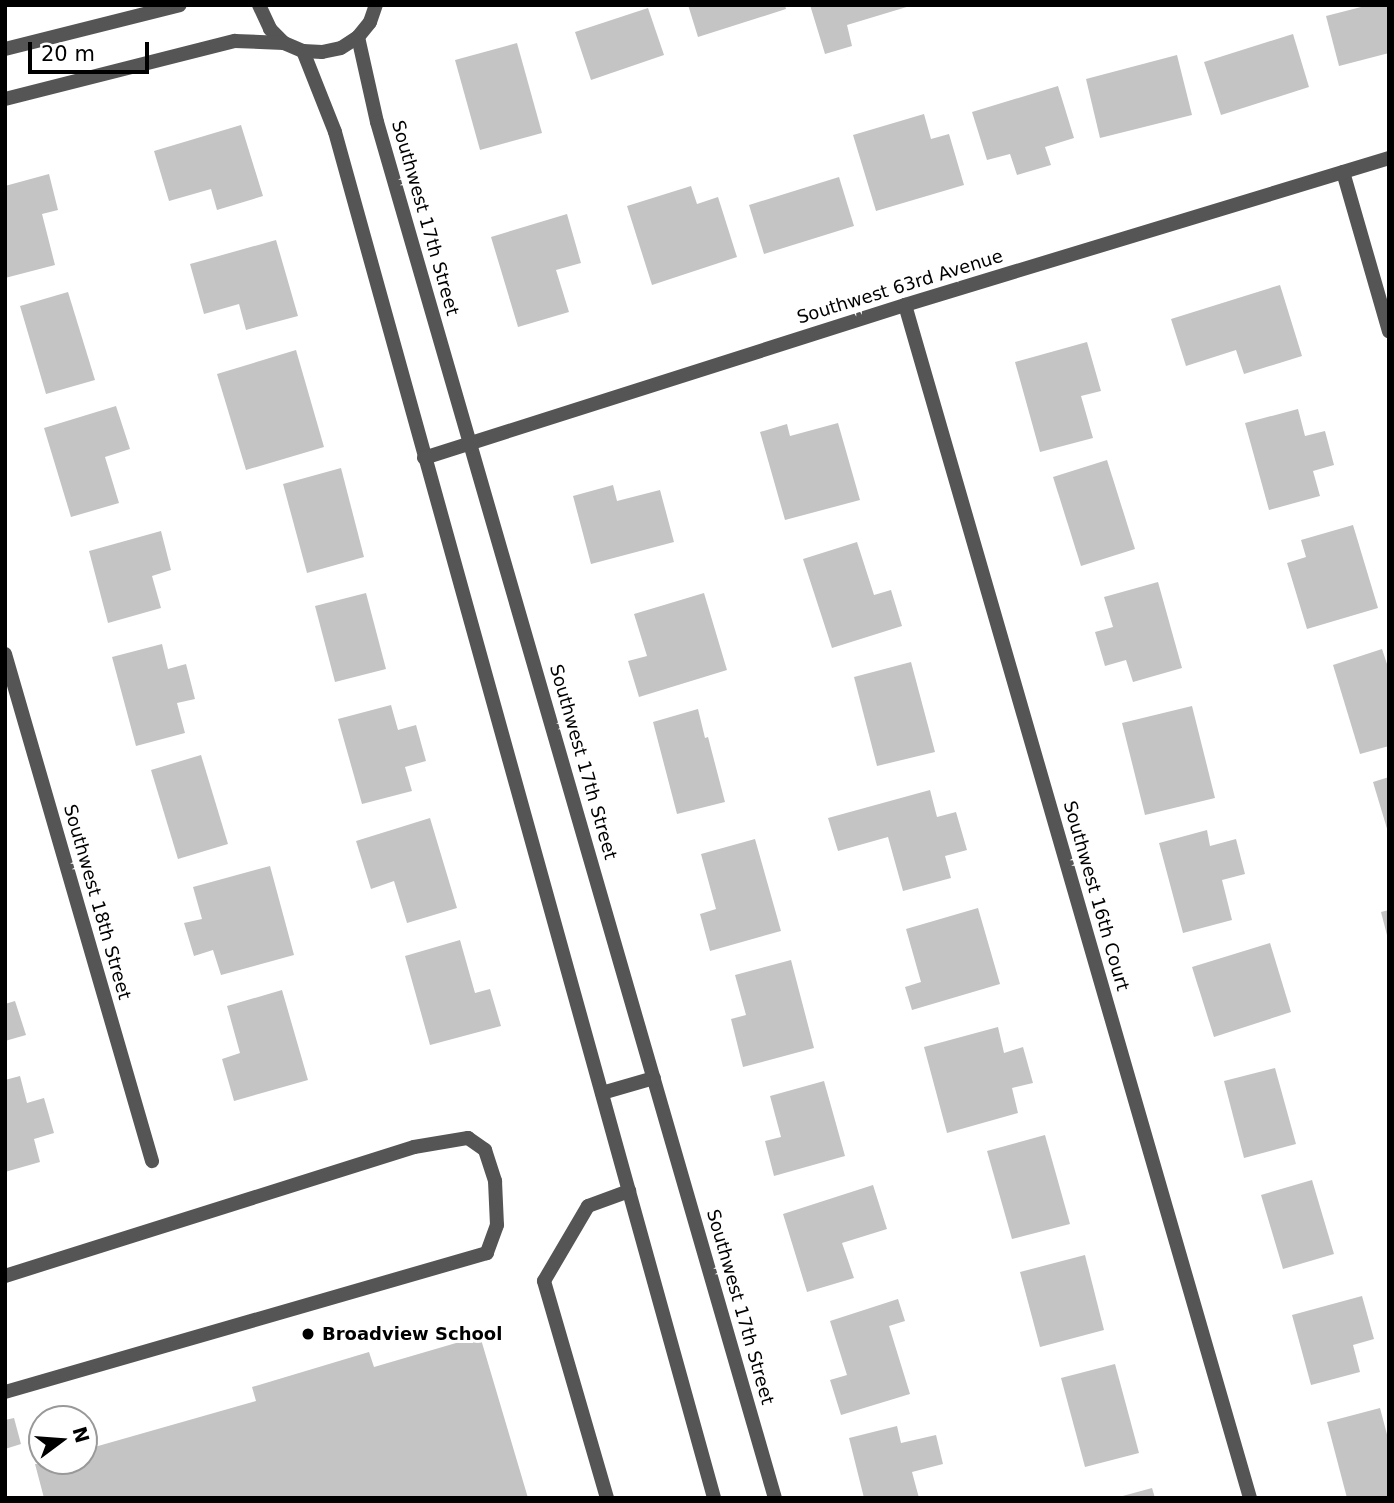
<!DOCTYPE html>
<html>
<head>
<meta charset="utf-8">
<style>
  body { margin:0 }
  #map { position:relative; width:1394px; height:1503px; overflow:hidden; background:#fff; font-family:"DejaVu Sans",sans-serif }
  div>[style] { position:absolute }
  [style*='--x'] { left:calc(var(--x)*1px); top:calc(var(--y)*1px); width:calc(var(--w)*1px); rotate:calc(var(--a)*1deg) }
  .building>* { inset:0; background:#c4c4c4 }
  .lane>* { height:14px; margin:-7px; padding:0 7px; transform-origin:7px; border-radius:7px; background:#555 }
  .street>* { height:14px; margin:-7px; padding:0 7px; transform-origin:7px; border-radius:7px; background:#555 }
  .dots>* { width:19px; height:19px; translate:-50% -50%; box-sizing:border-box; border:4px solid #fff; border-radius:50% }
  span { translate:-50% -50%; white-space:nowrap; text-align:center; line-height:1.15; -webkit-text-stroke:6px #fff; paint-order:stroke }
  .street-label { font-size:18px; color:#000 }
  .poi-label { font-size:18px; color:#000; font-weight:700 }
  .left { translate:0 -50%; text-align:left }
  .frame { position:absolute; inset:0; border:7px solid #000; pointer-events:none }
  .north { position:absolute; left:28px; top:1405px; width:70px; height:70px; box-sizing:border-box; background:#fff; border:2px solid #999; border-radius:50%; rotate:74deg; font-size:19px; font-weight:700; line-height:28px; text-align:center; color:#000 }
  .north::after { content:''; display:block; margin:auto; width:24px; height:32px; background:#000; clip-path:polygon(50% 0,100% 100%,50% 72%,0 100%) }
  .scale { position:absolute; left:28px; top:42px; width:121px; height:32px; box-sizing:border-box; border:4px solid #000; border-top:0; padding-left:9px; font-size:21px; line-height:24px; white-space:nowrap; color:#000; -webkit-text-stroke:5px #fff; paint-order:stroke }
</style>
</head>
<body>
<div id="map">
  <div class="building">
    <i style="clip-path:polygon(688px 5px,785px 5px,786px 9px,698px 37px)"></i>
    <i style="clip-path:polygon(810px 5px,910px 5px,910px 6px,847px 25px,852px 46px,825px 54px)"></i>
    <i style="clip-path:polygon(1369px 5px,1389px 5px,1389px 53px,1339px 66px,1326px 16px)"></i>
    <i style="clip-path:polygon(648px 8px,664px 55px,591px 80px,575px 32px)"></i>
    <i style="clip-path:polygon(1293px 34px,1309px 87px,1221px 115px,1204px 62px)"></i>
    <i style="clip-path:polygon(517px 43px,542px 133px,480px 150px,455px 60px)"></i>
    <i style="clip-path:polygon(1177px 55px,1192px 115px,1100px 138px,1086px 79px)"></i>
    <i style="clip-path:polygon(1058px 86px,1074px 138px,1045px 147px,1051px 165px,1017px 175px,1010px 154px,987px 160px,972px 112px)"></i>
    <i style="clip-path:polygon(924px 114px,931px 139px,949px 134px,964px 185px,876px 211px,853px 135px)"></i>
    <i style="clip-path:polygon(241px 125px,263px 196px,217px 210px,211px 189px,169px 201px,154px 151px)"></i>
    <i style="clip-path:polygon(49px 174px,58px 210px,42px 214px,55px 265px,5px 278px,5px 186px)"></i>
    <i style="clip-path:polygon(839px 177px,854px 226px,764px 254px,749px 205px)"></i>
    <i style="clip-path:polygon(691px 186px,697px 204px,718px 197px,737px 257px,652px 285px,627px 206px)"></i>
    <i style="clip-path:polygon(567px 214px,581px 263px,556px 270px,569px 312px,518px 327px,491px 237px)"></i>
    <i style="clip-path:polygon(276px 240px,298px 316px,246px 330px,239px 304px,204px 314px,190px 264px)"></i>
    <i style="clip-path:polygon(1280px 285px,1302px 356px,1244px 374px,1236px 350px,1186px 366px,1171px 319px)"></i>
    <i style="clip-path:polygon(68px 292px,95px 380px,46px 394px,20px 306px)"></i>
    <i style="clip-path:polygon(1087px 342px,1101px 391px,1081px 396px,1093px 438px,1040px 452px,1015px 362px)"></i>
    <i style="clip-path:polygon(296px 350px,324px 447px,246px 470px,217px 374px)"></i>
    <i style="clip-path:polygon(116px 406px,130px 449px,105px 457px,119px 503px,71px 517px,44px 428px)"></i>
    <i style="clip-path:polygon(1298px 409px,1305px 436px,1325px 431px,1334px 465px,1313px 471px,1320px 496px,1269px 510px,1245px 423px)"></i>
    <i style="clip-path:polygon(838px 423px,860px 500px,785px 520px,760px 432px,787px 424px,790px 436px)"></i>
    <i style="clip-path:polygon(1107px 460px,1135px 549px,1081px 566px,1053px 477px)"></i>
    <i style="clip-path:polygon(341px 468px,364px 557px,307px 573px,283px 484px)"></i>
    <i style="clip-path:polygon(613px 485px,617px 501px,660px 490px,674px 542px,591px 564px,573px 496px)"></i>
    <i style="clip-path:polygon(1353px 525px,1378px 608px,1307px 629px,1287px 563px,1306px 557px,1301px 540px)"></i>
    <i style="clip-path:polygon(161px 531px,171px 570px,152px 576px,161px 608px,108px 623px,89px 551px)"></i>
    <i style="clip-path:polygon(857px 542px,874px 595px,891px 590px,902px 626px,832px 648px,803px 559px)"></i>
    <i style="clip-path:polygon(1158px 582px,1182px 668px,1133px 682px,1126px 660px,1105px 666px,1095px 632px,1113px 627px,1104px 597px)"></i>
    <i style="clip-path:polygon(366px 593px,386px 669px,335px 682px,315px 606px)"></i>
    <i style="clip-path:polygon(704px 593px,727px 670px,639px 697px,628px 661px,647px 656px,634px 614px)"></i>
    <i style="clip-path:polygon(162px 644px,168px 669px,186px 664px,195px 699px,177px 703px,185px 733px,136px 746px,112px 657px)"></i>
    <i style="clip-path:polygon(1382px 649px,1389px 670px,1389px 746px,1360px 754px,1333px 665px)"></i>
    <i style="clip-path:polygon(911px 662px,935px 752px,877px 766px,854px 677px)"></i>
    <i style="clip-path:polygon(391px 705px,398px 730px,416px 725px,426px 761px,405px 767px,412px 791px,362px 804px,338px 719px)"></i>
    <i style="clip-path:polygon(1192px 706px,1215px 798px,1145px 815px,1122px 723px)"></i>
    <i style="clip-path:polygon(698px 709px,705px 738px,708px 737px,725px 802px,677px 814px,653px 722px)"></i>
    <i style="clip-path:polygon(201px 755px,228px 844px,178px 859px,151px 770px)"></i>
    <i style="clip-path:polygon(1389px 777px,1389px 832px,1388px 832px,1373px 782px)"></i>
    <i style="clip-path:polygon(930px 790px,937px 817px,956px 812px,967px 850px,945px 856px,951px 878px,903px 891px,888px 837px,838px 851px,828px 818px)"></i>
    <i style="clip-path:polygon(430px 818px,457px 908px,407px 923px,394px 881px,371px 889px,356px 841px)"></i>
    <i style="clip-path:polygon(1207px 830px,1210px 846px,1236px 839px,1245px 874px,1222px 880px,1232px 920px,1183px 933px,1159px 843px)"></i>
    <i style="clip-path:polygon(755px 839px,781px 931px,710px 951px,700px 914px,716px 909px,701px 854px)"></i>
    <i style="clip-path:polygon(270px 866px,294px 955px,221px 975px,213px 950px,194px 956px,184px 923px,202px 919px,193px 887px)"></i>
    <i style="clip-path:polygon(978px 908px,1000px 984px,912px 1010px,905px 987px,921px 982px,906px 929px)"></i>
    <i style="clip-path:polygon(1389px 910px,1389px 939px,1388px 939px,1381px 912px)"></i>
    <i style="clip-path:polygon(460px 940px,475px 993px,490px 989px,501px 1026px,430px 1045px,405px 956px)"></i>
    <i style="clip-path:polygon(1270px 943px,1291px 1012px,1214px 1037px,1192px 967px)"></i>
    <i style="clip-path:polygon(791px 960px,814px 1048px,743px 1067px,731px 1019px,746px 1015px,735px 975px)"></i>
    <i style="clip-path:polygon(282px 990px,308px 1080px,234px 1101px,222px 1059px,240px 1053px,227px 1006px)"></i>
    <i style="clip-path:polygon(15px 1001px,26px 1035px,5px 1041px,5px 1004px)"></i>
    <i style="clip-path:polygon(998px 1027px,1004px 1053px,1023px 1047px,1033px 1083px,1012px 1088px,1018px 1113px,947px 1133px,924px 1047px)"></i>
    <i style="clip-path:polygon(1275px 1068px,1296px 1144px,1244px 1158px,1224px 1081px)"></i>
    <i style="clip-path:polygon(20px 1076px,27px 1103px,44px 1098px,54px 1133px,34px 1139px,40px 1162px,5px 1172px,5px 1080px)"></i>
    <i style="clip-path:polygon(824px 1081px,845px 1156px,774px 1176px,765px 1141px,781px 1137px,770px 1096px)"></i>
    <i style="clip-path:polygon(1045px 1135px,1070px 1224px,1012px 1239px,987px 1151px)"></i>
    <i style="clip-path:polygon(1312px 1180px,1334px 1254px,1283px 1269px,1261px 1195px)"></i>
    <i style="clip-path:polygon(873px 1185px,887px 1229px,842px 1243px,854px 1278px,807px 1292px,783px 1214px)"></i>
    <i style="clip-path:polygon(1085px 1255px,1104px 1330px,1040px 1347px,1020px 1272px)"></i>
    <i style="clip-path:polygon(1362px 1296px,1374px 1339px,1353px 1345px,1360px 1372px,1311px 1385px,1292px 1315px)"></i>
    <i style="clip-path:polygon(898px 1299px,905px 1321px,889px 1326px,910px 1394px,841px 1415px,830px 1380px,847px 1375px,830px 1321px)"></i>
    <i style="clip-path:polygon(480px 1336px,528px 1498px,44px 1498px,35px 1464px,84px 1461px,84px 1450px,256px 1401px,252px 1387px,369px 1352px,374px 1367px)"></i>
    <i style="clip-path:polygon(1115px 1364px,1139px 1453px,1085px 1467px,1061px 1378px)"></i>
    <i style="clip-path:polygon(1380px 1408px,1389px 1442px,1389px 1498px,1347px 1498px,1327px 1422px)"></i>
    <i style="clip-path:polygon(14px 1418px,21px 1444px,5px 1449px,5px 1420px)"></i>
    <i style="clip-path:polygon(897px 1426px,901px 1443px,936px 1435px,943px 1464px,912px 1472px,919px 1498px,864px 1498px,849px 1438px)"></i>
    <i style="clip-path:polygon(1152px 1488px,1155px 1498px,1120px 1498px,1119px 1497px)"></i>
  </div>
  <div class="lane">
    <i style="--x:5;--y:1276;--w:429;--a:-17.5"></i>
    <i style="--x:414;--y:1147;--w:55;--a:-9.5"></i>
    <i style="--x:468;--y:1138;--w:21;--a:35"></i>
    <i style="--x:485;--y:1150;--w:33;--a:72"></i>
    <i style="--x:495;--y:1181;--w:44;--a:87.4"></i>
    <i style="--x:497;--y:1225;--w:30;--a:110"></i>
    <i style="--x:487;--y:1253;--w:502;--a:163.91"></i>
    <i style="--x:607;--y:1498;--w:226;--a:-106.2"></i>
    <i style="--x:544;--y:1281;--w:87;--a:-59.6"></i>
    <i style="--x:588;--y:1206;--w:44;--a:-20.1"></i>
  </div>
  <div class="street">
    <i style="--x:259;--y:5;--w:26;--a:65"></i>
    <i style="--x:270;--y:29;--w:20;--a:45"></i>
    <i style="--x:284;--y:43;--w:21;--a:23"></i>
    <i style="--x:303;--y:51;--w:19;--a:3"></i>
    <i style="--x:322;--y:52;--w:19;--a:-12"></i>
    <i style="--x:341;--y:48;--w:20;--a:-33"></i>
    <i style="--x:358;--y:37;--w:19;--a:-51"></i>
    <i style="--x:370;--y:22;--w:18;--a:-71"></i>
    <i style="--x:358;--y:37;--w:87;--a:77.4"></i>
    <i style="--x:377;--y:122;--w:1432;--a:73.87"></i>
    <i style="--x:5;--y:49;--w:180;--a:-14.1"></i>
    <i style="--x:303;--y:51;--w:87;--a:68.4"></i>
    <i style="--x:335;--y:132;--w:1418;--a:74.49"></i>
    <i style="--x:5;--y:99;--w:237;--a:-14.2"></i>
    <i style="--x:235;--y:41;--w:49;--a:2.3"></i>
    <i style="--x:1343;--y:172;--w:166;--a:73.9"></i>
    <i style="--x:905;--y:305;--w:1242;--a:73.87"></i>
    <i style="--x:424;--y:458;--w:505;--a:-17.65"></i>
    <i style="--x:905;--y:305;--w:506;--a:-16.89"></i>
    <i style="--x:5;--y:654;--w:528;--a:73.83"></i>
    <i style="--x:602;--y:1093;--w:54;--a:-16.1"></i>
  </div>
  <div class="dots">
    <i style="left:308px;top:1334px;background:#000"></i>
  </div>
  <div class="street-label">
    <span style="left:425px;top:218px;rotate:74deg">Southwest 17th Street</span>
    <span style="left:900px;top:287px;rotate:-17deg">Southwest 63rd Avenue</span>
    <span style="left:583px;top:762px;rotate:74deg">Southwest 17th Street</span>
    <span style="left:1096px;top:896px;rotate:74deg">Southwest 16th Court</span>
    <span style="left:97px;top:902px;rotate:74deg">Southwest 18th Street</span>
    <span style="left:740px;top:1307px;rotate:74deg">Southwest 17th Street</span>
  </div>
  <div class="poi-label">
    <span class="left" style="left:322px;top:1334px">Broadview School</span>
  </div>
  <div class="frame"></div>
  <div class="north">N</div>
  <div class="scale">20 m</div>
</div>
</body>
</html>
